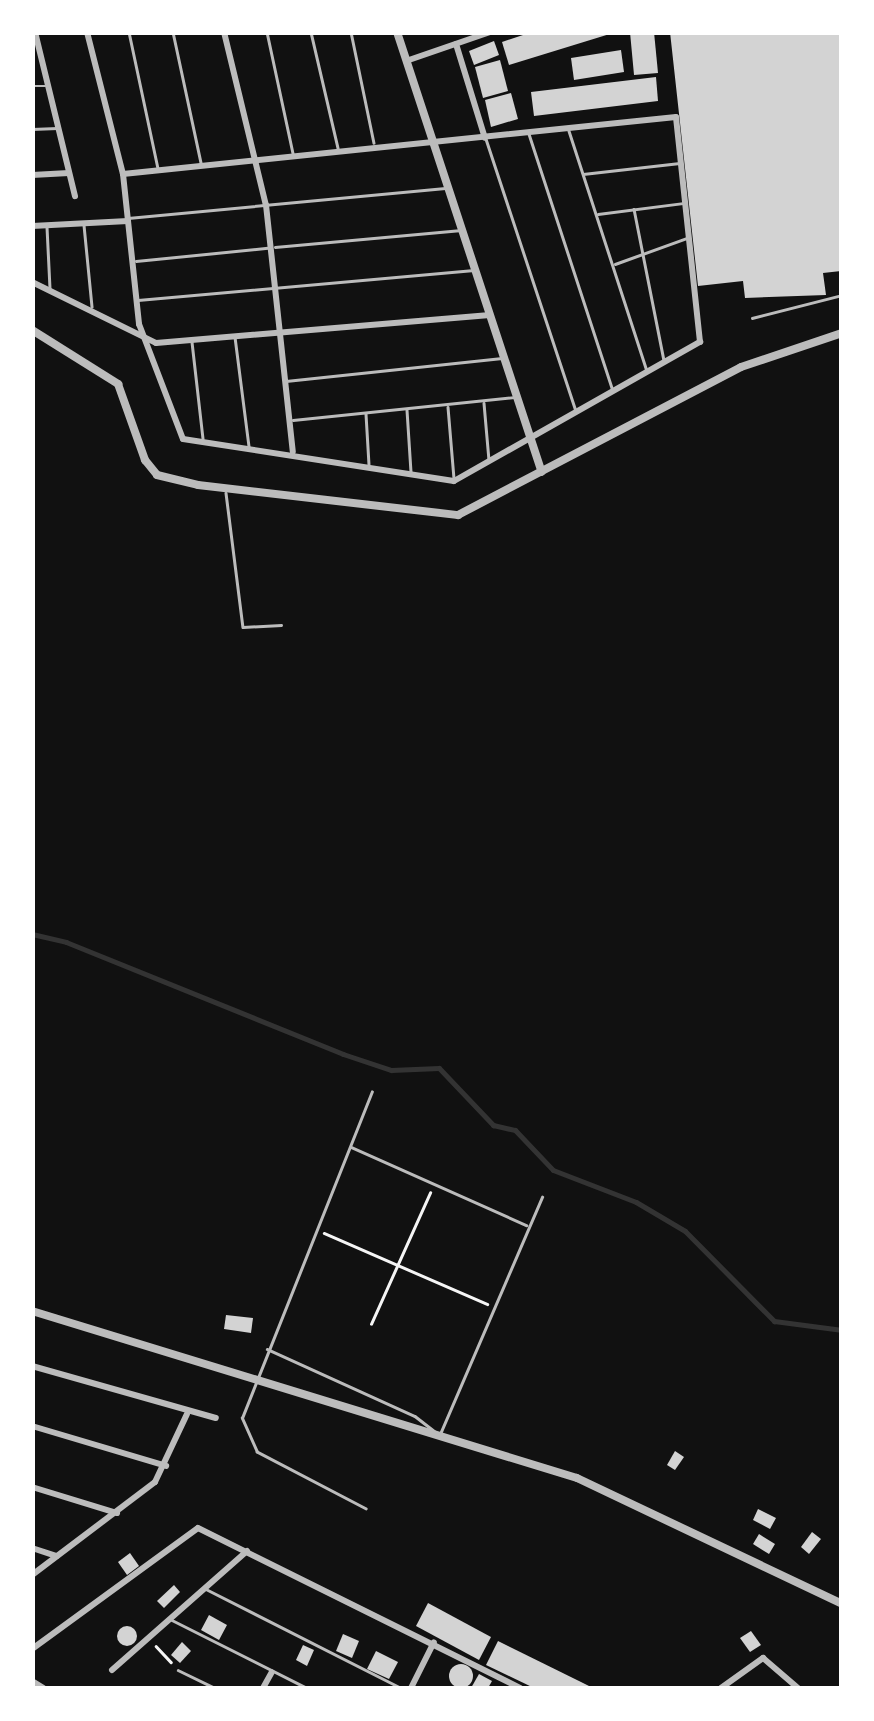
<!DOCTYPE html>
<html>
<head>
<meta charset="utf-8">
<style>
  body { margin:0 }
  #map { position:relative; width:874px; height:1721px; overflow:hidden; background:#111; font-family:Inter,sans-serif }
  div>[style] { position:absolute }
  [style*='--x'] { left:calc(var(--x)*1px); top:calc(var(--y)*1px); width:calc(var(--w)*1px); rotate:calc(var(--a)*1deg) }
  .stream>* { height:5px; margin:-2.5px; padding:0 2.5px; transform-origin:2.5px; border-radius:2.5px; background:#333 }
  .building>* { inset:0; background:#d3d3d3 }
  .round { border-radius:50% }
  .path>* { height:2.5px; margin:-1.25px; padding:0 1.25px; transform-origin:1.25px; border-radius:1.25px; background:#f5f5f5 }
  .service>* { height:2.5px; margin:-1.25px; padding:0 1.25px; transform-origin:1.25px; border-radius:1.25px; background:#bcbcbc }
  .minor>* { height:6px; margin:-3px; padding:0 3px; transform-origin:3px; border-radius:3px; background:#bcbcbc }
  .tertiary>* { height:8px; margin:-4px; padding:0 4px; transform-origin:4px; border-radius:4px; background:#bcbcbc }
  span { translate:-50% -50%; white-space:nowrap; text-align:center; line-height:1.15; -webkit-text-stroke:9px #fff; paint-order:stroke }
  .frame { position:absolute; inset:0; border:35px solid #fff; pointer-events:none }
</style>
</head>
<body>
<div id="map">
  <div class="stream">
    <i style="--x:32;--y:934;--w:35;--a:13"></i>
    <i style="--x:66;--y:942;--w:299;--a:22"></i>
    <i style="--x:343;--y:1054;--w:51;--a:18.4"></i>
    <i style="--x:391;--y:1070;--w:48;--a:-2.4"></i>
    <i style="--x:439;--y:1068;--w:79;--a:46.5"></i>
    <i style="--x:493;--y:1125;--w:23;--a:13"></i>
    <i style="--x:515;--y:1130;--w:55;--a:46.5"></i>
    <i style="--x:553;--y:1170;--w:89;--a:21.1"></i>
    <i style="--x:636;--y:1202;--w:57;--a:30.6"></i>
    <i style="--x:685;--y:1231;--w:127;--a:45.3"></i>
    <i style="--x:774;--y:1321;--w:69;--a:7.5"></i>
  </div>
  <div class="building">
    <i style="clip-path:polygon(532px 32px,613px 32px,613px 33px,509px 65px,502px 42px)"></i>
    <i style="clip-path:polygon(630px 32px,654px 32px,658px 73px,634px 75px)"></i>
    <i style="clip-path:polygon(670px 32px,841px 32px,841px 271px,823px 273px,826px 295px,745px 298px,743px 281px,698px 286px)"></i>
    <i style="clip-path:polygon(494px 41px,499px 55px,474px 65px,469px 51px)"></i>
    <i style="clip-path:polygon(621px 50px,624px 72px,574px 80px,571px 58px)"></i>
    <i style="clip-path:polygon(500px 60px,508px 91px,483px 98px,475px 67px)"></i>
    <i style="clip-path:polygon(656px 77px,658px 101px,534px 116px,531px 92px)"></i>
    <i style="clip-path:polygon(511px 93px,518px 119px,491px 127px,485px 100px)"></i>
    <i style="clip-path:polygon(226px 1315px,253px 1318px,251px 1333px,224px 1329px)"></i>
    <i style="clip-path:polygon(675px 1451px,684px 1457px,675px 1470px,667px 1465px)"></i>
    <i style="clip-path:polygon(758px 1509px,776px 1518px,770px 1529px,753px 1520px)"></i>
    <i style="clip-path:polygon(812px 1532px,821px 1539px,809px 1554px,801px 1547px)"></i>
    <i style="clip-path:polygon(759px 1534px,775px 1544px,769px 1554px,753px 1544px)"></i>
    <i style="clip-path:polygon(130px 1553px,139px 1566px,127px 1575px,118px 1562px)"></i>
    <i style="clip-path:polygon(174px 1585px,180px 1592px,164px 1608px,157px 1601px)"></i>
    <i style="clip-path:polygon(428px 1603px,491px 1637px,479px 1660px,416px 1626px)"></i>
    <i style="clip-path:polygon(209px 1615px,227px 1625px,219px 1640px,201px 1630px)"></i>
    <i class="round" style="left:117px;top:1626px;width:20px;height:20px"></i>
    <i style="clip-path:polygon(751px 1631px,761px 1645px,750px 1652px,740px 1638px)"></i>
    <i style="clip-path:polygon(343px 1634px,359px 1641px,352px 1658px,336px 1651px)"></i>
    <i style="clip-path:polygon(498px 1641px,581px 1682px,593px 1688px,534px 1688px,486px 1665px)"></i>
    <i style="clip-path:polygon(182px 1642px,191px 1651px,180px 1663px,171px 1655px)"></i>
    <i style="clip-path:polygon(303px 1645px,314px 1650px,307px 1666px,296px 1660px)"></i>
    <i style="clip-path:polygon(376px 1651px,398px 1662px,389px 1679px,367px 1669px)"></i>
    <i class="round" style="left:449px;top:1664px;width:24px;height:24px"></i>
    <i style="clip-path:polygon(479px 1674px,492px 1681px,488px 1688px,471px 1688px)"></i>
  </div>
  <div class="path">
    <i style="--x:324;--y:1233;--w:178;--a:23.5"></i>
    <i style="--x:371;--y:1324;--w:144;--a:-65.8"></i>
    <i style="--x:156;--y:1646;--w:22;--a:47"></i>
  </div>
  <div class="service">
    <i style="--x:129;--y:32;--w:139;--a:78"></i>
    <i style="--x:173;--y:32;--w:134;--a:77.9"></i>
    <i style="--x:267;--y:32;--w:124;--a:77.9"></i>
    <i style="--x:311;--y:32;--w:119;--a:76.9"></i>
    <i style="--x:351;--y:32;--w:113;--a:78.3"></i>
    <i style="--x:32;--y:86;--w:15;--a:0"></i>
    <i style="--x:32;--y:129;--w:25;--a:-2"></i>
    <i style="--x:569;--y:131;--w:252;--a:72"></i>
    <i style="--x:529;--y:134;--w:267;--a:71.9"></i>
    <i style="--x:486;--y:139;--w:287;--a:71.7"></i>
    <i style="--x:583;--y:174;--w:97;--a:-6.5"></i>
    <i style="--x:634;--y:209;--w:154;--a:78.8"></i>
    <i style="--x:598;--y:214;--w:87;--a:-7.3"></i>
    <i style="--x:128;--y:218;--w:321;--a:-5.4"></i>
    <i style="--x:84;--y:225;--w:82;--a:84.4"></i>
    <i style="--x:47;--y:227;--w:62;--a:87.2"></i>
    <i style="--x:275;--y:247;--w:187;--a:-5.2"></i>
    <i style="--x:136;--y:261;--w:132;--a:-5.7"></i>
    <i style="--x:615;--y:264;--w:77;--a:-19.9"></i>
    <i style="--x:138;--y:300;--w:337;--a:-5.1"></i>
    <i style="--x:752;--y:318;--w:93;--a:-14.3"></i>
    <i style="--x:235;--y:337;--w:111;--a:82.7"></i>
    <i style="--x:192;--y:342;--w:97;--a:83.5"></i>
    <i style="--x:286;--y:381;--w:217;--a:-6.1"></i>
    <i style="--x:484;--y:403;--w:57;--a:85"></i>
    <i style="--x:448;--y:407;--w:71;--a:85.2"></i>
    <i style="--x:407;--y:410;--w:62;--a:86.3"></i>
    <i style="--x:366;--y:414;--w:50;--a:86.6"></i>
    <i style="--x:293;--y:420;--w:222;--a:-5.9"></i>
    <i style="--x:226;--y:493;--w:135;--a:82.8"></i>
    <i style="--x:243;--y:627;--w:38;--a:-3"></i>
    <i style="--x:351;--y:1147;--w:192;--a:24"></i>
    <i style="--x:267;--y:1349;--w:162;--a:24.4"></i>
    <i style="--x:415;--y:1416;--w:24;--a:38"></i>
    <i style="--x:440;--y:1434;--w:258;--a:-66.7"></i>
    <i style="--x:366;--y:1509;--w:123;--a:-152.4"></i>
    <i style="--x:257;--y:1452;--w:37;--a:-114"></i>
    <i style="--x:242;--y:1418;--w:351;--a:-68.3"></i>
    <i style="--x:206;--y:1589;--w:219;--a:26.9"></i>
    <i style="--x:172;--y:1620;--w:151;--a:26.7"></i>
    <i style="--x:178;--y:1670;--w:41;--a:25.9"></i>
  </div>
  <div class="minor">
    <i style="--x:35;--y:32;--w:169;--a:76.3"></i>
    <i style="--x:87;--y:32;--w:146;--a:75.8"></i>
    <i style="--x:123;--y:174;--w:151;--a:83.9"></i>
    <i style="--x:139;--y:324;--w:123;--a:69.1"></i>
    <i style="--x:183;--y:439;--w:274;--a:8.8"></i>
    <i style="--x:454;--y:481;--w:283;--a:-29.5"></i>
    <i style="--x:700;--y:342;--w:226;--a:-96.1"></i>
    <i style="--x:676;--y:117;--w:556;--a:174.12"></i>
    <i style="--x:224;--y:32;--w:178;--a:76.4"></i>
    <i style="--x:266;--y:205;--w:248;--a:83.8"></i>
    <i style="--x:456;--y:44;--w:98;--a:72.9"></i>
    <i style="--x:406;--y:61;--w:89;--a:-19"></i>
    <i style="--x:32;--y:175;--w:37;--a:-3"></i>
    <i style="--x:32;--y:226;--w:96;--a:-3"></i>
    <i style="--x:32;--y:282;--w:138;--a:26.2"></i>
    <i style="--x:156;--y:343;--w:335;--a:-4.8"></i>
    <i style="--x:32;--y:1366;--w:191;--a:15.8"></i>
    <i style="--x:32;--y:1426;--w:140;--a:16.6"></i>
    <i style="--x:32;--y:1487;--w:89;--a:17"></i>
    <i style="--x:32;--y:1548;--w:26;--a:18"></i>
    <i style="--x:32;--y:1575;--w:154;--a:-37.1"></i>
    <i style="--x:155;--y:1482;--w:75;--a:-64.8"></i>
    <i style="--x:32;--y:1649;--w:205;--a:-36.1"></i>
    <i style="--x:198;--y:1528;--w:360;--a:26.4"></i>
    <i style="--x:112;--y:1670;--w:180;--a:-41.4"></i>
    <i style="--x:32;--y:1681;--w:13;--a:32"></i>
    <i style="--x:263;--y:1688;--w:18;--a:-61"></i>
    <i style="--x:411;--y:1688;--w:51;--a:-63.4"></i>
    <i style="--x:721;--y:1688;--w:52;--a:-35.5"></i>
    <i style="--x:763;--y:1658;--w:46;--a:40.6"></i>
  </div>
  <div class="tertiary">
    <i style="--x:397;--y:32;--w:463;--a:71.8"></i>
    <i style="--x:32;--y:330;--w:102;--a:32.1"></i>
    <i style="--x:118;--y:384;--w:81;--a:70.4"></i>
    <i style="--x:145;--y:460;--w:19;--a:51"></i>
    <i style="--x:157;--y:475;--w:42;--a:13.7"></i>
    <i style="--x:198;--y:485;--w:262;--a:6.6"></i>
    <i style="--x:458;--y:515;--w:319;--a:-27.6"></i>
    <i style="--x:741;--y:367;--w:107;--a:-18.6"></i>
    <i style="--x:32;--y:1311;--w:570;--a:17.04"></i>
    <i style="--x:577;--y:1478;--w:293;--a:25.4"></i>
  </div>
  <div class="frame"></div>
</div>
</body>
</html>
